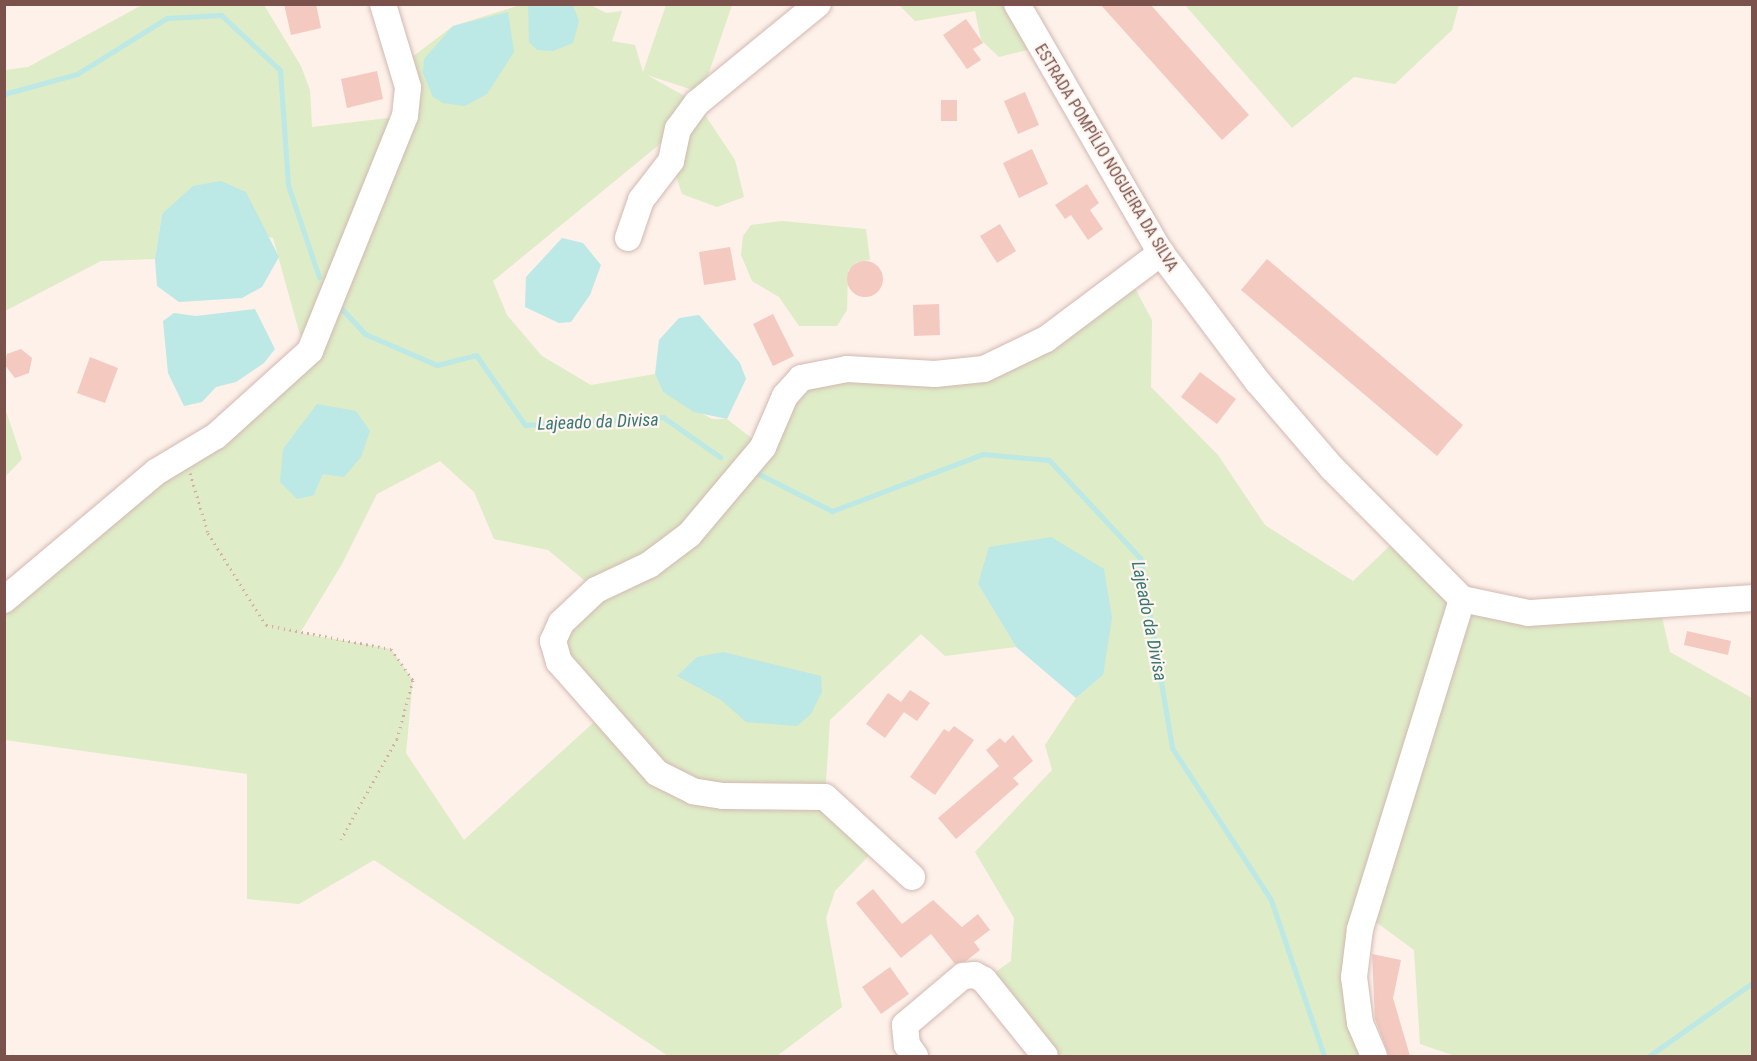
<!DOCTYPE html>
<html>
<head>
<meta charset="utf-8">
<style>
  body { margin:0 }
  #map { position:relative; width:1757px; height:1061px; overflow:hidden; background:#fdf1ea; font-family:"Roboto Condensed",sans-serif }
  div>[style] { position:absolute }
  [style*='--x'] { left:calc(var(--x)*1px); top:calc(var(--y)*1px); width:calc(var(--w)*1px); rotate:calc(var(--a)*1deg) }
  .green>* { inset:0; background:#deecc7 }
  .water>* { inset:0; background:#bce8e5 }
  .stream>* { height:5px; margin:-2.5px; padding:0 2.5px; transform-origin:2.5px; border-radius:2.5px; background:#bce8e5 }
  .building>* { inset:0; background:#f4c9c0 }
  .round { border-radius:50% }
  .path>* { height:3px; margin-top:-1.5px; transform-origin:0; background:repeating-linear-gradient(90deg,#daaba2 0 1.5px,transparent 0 6px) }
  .roads { filter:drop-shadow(0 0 2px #d3b8b1) drop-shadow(0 0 2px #d3b8b1) }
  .minor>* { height:26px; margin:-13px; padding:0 13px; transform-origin:13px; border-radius:13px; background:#fff }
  span { translate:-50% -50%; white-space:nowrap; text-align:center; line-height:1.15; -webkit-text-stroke:4.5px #fff6f1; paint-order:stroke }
  .street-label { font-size:16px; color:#7a514b }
  .water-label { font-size:18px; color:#3a7874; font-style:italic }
  .frame { position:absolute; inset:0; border:6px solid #7a514b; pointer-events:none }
</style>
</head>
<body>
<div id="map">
  <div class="green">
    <i style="clip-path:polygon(898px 4px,1017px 5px,1039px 47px,999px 57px,981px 40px,975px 11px,915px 21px)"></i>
    <i style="clip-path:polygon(evenodd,142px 5px,264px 5px,301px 66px,310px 90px,312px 127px,405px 116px,403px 64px,453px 26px,520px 5px,591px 5px,606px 13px,622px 11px,612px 41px,635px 45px,643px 72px,666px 5px,732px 5px,702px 93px,647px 75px,697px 103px,735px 160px,744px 197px,717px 207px,682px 194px,671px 161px,677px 130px,493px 281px,507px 315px,542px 356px,591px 385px,655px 374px,663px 392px,712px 419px,727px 419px,763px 447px,801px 378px,997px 363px,1130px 279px,1152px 320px,1151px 387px,1218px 455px,1265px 525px,1353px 581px,1400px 536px,1462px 599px,1659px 604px,1670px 652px,1752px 698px,1752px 1056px,1455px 1056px,1420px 1044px,1414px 950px,1365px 914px,1360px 929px,1374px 1056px,1045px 1056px,984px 980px,1011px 961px,1014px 918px,975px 852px,1052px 770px,1045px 745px,1076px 698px,1103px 675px,978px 584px,1016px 647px,945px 656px,921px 634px,830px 720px,825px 797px,879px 845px,835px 891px,826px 918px,842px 1007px,777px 1056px,668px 1056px,374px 860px,299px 904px,247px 899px,247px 774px,5px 740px,5px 600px,315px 337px,300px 335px,273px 238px,162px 213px,155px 259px,101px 261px,5px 311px,5px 70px,28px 67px,142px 5px,283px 449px,323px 474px,314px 495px,283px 449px,142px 5px,440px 461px,474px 492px,494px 539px,548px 550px,596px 590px,554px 651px,603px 714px,464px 840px,406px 753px,413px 680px,391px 649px,300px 633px,342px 564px,377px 494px,440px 461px)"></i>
    <i style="clip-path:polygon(1185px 5px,1459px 5px,1452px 30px,1395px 84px,1354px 77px,1292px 128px)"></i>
    <i style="clip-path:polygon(782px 221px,866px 229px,870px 260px,857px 262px,848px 271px,847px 310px,837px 326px,799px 326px,779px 297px,752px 281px,741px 255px,743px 236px,751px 225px)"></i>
    <i style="clip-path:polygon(5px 408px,22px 459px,5px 477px)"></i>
  </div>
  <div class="water">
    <i style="clip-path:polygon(528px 5px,573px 6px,579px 21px,573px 43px,553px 51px,537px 50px,529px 42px)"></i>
    <i style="clip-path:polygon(508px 12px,514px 52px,487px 94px,465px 106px,443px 103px,433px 97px,423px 73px,424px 59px,453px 26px)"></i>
    <i style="clip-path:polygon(221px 181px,246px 192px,279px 257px,262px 287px,242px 298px,179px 302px,157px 286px,155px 259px,162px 214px,193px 186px)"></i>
    <i style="clip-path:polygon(562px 238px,583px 243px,601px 265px,590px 295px,571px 322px,559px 323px,525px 307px,526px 277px)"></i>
    <i style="clip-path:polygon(255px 309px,275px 349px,264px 363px,236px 382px,216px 387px,202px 402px,184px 406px,168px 373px,163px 321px,174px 313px,196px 316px)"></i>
    <i style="clip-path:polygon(699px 315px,740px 363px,746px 379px,727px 419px,694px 412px,663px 392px,655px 374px,659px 340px,679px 318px)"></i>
    <i style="clip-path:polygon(317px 404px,356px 411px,370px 431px,361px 457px,344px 477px,323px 474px,314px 495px,297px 499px,280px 482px,283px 449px)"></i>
    <i style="clip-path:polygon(1051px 537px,1104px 569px,1112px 618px,1103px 675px,1076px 698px,1016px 647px,978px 584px,989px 547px)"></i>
    <i style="clip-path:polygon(723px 652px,821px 676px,822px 692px,811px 714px,797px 726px,746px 722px,721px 700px,677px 676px,697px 657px)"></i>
  </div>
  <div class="stream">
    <i style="--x:4;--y:94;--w:76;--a:-15.3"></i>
    <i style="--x:77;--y:74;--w:106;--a:-31.9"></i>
    <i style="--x:167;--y:18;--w:54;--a:-3.2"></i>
    <i style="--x:221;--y:15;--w:81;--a:43"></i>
    <i style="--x:280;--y:70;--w:115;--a:86"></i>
    <i style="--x:288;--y:185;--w:97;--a:71.4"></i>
    <i style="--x:340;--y:307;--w:37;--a:47"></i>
    <i style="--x:365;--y:334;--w:78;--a:23.3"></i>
    <i style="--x:437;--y:365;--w:40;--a:-14.4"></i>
    <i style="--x:476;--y:355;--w:85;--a:55"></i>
    <i style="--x:525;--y:425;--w:138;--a:-3.3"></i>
    <i style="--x:663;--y:417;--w:70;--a:35.1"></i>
    <i style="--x:753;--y:471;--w:89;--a:26.9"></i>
    <i style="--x:832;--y:511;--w:161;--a:-20.7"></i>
    <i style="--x:983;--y:454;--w:66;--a:5.2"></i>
    <i style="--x:1049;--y:460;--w:134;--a:47.1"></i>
    <i style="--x:1140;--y:558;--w:193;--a:80.4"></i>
    <i style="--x:1172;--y:748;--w:181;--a:56.9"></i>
    <i style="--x:1271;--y:900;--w:165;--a:71.2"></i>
    <i style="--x:1649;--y:1056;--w:126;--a:-35.3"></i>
  </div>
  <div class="building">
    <i style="clip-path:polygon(284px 4px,316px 4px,321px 28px,291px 35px)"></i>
    <i style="clip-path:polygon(1100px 4px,1150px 4px,1249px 115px,1222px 140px)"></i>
    <i style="clip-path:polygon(966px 19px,983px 43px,973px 49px,981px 60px,967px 69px,943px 35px)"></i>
    <i style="clip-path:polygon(377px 71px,383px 99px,347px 108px,341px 79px)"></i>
    <i style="clip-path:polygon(1025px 92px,1039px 125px,1018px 134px,1004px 101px)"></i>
    <i style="clip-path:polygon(941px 100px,957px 100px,957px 121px,941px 121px)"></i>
    <i style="clip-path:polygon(1032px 149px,1048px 184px,1019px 198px,1003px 163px)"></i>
    <i style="clip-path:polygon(1087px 184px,1099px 203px,1090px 210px,1103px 229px,1088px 240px,1071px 215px,1065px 219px,1055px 205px)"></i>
    <i style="clip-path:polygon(1000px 224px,1016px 251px,997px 263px,980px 236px)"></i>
    <i style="clip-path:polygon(730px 247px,736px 280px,704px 285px,699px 252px)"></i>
    <i style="clip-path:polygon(1267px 259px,1463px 425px,1437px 456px,1241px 290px)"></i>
    <i class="round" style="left:847px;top:261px;width:36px;height:36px"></i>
    <i style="clip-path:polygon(939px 304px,940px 335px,914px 336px,913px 305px)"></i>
    <i style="clip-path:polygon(773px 314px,794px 356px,773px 366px,753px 324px)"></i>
    <i style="clip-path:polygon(21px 349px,32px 358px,29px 373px,15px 378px,4px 364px,7px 354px)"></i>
    <i style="clip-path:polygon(90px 357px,118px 368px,105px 403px,77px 393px)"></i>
    <i style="clip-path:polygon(1200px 372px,1236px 399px,1217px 424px,1181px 397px)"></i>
    <i style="clip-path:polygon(1687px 631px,1731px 641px,1728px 655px,1684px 645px)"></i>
    <i style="clip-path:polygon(910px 690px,930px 703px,917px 721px,904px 712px,885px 738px,866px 724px,888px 693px,901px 702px)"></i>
    <i style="clip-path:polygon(954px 726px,974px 740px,935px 795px,910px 777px,944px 729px,949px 732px)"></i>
    <i style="clip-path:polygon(1013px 735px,1033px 761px,1013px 778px,1019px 784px,956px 839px,938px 818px,999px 766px,986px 750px,1000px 738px,1005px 743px)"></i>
    <i style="clip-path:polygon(873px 889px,902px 924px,933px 900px,962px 927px,978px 914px,990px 930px,974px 942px,980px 950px,966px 961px,955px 964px,931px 934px,901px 958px,856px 903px)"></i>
    <i style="clip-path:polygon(1372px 954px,1401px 960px,1393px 998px,1410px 1056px,1389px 1056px,1375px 1019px)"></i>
    <i style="clip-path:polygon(890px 967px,909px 994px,881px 1014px,862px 987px)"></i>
  </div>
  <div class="path">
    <i style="--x:190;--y:473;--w:63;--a:73.3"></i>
    <i style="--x:208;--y:533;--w:109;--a:57.8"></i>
    <i style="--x:266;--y:625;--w:127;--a:10.9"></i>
    <i style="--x:391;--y:649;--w:38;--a:55"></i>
    <i style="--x:413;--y:680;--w:61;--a:105.2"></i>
    <i style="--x:397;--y:739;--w:115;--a:119.2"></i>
  </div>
  <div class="roads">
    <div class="minor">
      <i style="--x:1017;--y:4;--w:288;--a:60"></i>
      <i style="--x:1161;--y:253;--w:161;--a:53.1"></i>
      <i style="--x:1258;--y:382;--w:113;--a:49.3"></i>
      <i style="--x:1332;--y:468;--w:185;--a:45.2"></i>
      <i style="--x:1462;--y:599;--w:68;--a:11.8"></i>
      <i style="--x:1529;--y:613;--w:224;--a:-3.8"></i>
      <i style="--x:628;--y:238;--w:40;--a:-71.1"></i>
      <i style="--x:641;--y:200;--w:49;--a:-52.4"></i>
      <i style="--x:671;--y:161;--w:33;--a:-78"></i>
      <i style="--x:678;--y:129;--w:32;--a:-54"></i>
      <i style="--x:697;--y:103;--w:156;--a:-39.3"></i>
      <i style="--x:4;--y:600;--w:199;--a:-40.1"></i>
      <i style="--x:156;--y:472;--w:70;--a:-31"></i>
      <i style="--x:216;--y:436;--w:127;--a:-42.1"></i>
      <i style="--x:310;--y:351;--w:253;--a:-68"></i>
      <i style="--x:405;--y:116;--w:29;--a:-84"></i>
      <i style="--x:408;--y:87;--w:87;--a:-106.8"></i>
      <i style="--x:912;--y:877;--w:118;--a:-137.4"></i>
      <i style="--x:825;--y:797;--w:102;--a:-179.4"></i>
      <i style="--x:723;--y:796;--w:30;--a:-171"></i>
      <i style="--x:693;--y:791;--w:40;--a:-153.4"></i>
      <i style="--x:657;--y:773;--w:148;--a:-131.4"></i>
      <i style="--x:559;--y:662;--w:22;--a:-106"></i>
      <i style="--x:553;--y:641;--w:20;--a:-66"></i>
      <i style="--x:561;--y:623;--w:48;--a:-43.3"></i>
      <i style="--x:596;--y:590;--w:59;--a:-25.3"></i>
      <i style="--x:649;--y:565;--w:50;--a:-36.9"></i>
      <i style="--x:689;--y:535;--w:115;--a:-49.9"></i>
      <i style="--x:763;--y:447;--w:56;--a:-66.7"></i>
      <i style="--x:785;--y:396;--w:24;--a:-48"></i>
      <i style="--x:801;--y:378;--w:47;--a:-11.1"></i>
      <i style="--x:847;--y:369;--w:88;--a:3.3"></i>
      <i style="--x:935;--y:374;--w:49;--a:-5.8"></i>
      <i style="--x:984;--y:369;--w:69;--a:-25.8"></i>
      <i style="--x:1046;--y:339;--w:144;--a:-36.8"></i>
      <i style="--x:915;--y:1056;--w:14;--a:-126"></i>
      <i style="--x:907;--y:1045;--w:20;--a:-96"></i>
      <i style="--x:905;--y:1025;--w:76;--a:-40.2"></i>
      <i style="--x:963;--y:976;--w:12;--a:-5"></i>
      <i style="--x:975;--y:975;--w:10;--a:29"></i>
      <i style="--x:984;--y:980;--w:97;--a:51.2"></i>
      <i style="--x:1374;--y:1056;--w:36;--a:-113"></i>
      <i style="--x:1360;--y:1023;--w:46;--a:-97.4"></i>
      <i style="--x:1354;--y:977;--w:48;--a:-82.9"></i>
      <i style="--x:1360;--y:929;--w:345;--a:-72.8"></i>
    </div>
  </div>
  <div class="street-label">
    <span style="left:1106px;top:158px;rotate:59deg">ESTRADA POMPÍLIO NOGUEIRA DA SILVA</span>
  </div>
  <div class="water-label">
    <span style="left:598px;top:422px;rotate:-2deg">Lajeado da Divisa</span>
    <span style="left:1149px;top:621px;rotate:79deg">Lajeado da Divisa</span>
  </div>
  <div class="frame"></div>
</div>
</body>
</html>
